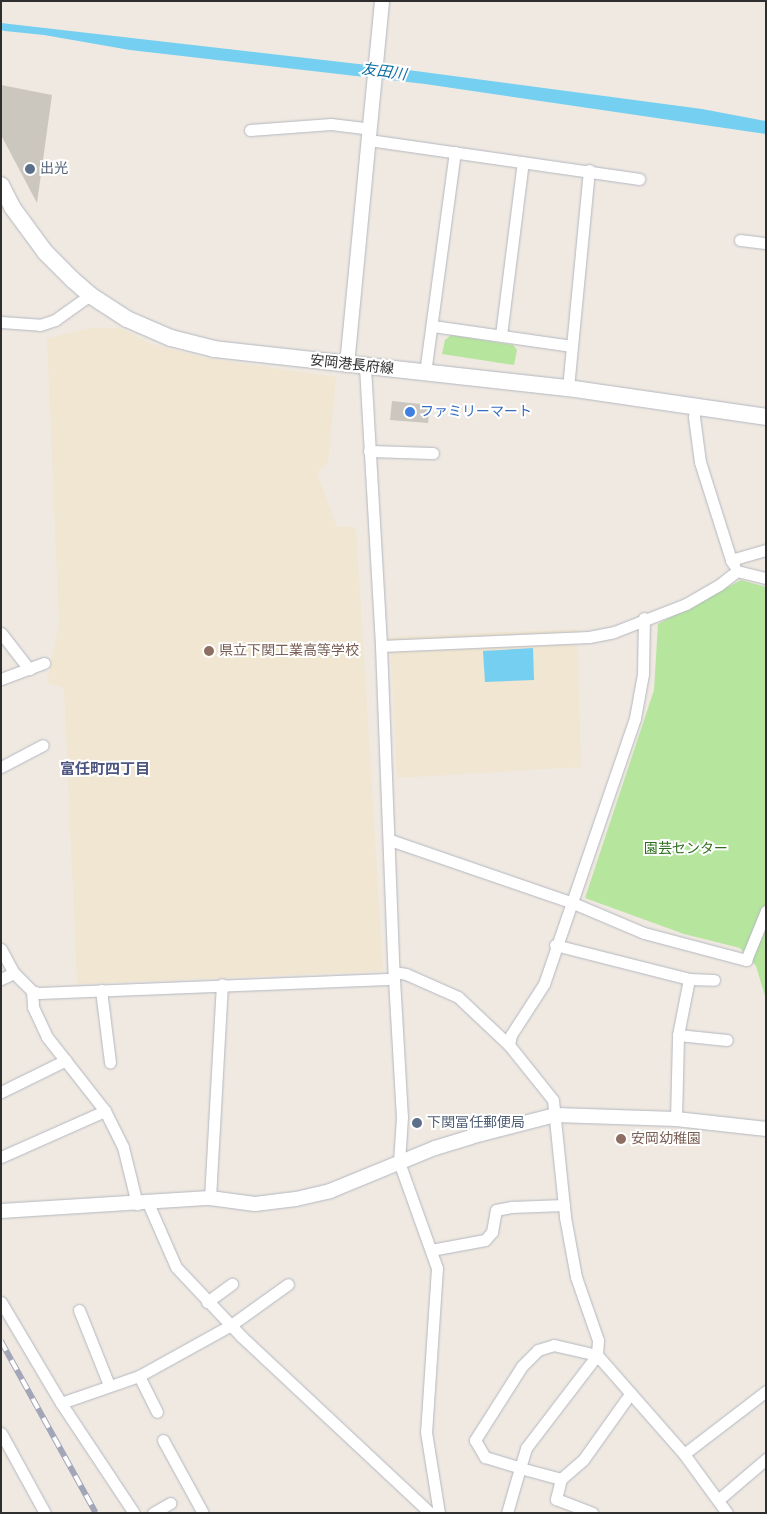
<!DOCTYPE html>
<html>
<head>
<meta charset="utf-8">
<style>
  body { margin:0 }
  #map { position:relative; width:767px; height:1514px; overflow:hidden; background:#efe9e1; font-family:"Fira Sans Condensed","Noto Sans JP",sans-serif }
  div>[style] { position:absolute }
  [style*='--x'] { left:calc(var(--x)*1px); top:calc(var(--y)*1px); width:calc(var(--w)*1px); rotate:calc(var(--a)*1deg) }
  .education>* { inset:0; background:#f0e6d1 }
  .green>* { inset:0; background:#b6e59e }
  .water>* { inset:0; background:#75cff0 }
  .building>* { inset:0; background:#cbc7bf }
  .roads { filter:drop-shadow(0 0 1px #b4b7c1) drop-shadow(0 0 1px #b4b7c1) }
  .minor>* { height:11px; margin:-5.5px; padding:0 5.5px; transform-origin:5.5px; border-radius:5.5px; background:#fff }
  .tertiary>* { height:14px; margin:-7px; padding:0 7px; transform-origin:7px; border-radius:7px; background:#fff }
  .secondary>* { height:16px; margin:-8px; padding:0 8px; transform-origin:8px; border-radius:8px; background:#fff }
  .rail>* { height:5.5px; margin-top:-2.75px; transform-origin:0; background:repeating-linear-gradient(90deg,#fff 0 11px,#a3a6b8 0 22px); box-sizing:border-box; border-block:1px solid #a3a6b8 }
  .dots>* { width:14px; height:14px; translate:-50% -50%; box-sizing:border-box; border:2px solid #fff; border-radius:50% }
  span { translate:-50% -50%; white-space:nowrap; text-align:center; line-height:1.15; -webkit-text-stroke:4px #fff; paint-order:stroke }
  .service-label { font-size:14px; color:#4e5e75 }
  .left { translate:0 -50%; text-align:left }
  .street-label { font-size:14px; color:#2e2e2e }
  .shop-label { font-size:14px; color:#366cbe }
  .education-label { font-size:14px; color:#785e54 }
  .park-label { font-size:14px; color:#2c6e1b }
  .water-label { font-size:15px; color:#0d6fa3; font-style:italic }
  .neighbourhood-label { font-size:15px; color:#4d5680; font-weight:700 }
  .frame { position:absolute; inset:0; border:2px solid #2e2e2e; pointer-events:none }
</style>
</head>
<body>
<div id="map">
  <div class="education">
    <i style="clip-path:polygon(90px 328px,120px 328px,151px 344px,210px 359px,336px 377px,328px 463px,317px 473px,337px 527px,356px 527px,383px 971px,77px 984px,64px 688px,47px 683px,59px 624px,47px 339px)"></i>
    <i style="clip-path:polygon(577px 629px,581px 767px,397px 778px,390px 637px)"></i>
  </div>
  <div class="green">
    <i style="clip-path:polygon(451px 335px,513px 345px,517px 350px,514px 365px,442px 354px,445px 340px)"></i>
    <i style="clip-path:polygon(741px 580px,766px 587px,766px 999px,756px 966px,740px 948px,684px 934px,585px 898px,654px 690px,658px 624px)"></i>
  </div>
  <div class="water">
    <i style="clip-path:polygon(1px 23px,393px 68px,702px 109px,766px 121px,766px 134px,425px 84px,130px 50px,44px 35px,5px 31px,1px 30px)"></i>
    <i style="clip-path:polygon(533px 648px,534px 680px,485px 682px,483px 651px)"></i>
  </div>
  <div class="building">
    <i style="clip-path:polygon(1px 85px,52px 95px,37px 203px,1px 135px)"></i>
    <i style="clip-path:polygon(392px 401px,430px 405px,428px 423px,390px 420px)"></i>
  </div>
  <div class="roads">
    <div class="minor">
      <i style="--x:250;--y:130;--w:81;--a:-4.2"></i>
      <i style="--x:331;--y:124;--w:39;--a:7"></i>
      <i style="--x:369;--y:140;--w:273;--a:8.2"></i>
      <i style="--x:740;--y:240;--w:26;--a:7"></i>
      <i style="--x:1;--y:322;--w:39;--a:4"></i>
      <i style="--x:40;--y:325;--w:16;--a:-18"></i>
      <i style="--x:55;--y:320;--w:43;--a:-35.5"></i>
      <i style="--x:433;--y:326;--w:140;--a:8.2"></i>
      <i style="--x:501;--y:335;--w:174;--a:-82.8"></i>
      <i style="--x:365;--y:367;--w:279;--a:86.7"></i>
      <i style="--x:381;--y:646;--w:333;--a:87.8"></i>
      <i style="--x:394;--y:979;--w:138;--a:86.7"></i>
      <i style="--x:402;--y:1117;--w:45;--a:93.8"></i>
      <i style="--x:399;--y:1162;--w:113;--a:70.3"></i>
      <i style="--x:437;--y:1268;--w:164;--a:93.8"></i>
      <i style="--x:426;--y:1432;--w:82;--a:80.9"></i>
      <i style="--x:425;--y:373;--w:223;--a:-82.3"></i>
      <i style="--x:568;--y:388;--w:219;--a:-84.5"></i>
      <i style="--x:695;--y:408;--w:9;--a:96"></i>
      <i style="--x:694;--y:417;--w:45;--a:82.4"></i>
      <i style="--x:700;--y:462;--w:103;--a:72.4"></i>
      <i style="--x:369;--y:451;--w:64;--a:1.8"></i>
      <i style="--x:734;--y:565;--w:6;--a:-121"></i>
      <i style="--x:731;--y:560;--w:36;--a:-16"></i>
      <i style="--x:1;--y:633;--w:46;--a:52.1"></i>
      <i style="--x:381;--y:646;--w:208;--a:-2.5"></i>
      <i style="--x:589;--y:637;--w:25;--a:-11"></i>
      <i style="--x:614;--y:632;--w:77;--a:-21.3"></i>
      <i style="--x:686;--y:604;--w:38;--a:-30"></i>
      <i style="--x:719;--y:585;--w:23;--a:-38"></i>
      <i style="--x:737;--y:571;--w:30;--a:14"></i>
      <i style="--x:1;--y:679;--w:46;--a:-20.4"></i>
      <i style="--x:1;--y:767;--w:47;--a:-27.6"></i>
      <i style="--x:390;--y:840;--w:194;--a:19"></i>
      <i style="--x:573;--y:903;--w:77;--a:22.9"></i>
      <i style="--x:644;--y:933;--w:106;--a:14.8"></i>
      <i style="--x:746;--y:960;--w:53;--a:-67.8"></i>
      <i style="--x:555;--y:945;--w:138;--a:14.2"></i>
      <i style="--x:689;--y:979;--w:25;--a:2"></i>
      <i style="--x:1;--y:949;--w:27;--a:62"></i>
      <i style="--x:14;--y:973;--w:25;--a:45"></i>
      <i style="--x:32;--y:991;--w:7;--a:16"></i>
      <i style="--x:39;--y:993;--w:355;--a:-2.3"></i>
      <i style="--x:394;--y:972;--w:12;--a:9"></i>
      <i style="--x:406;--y:974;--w:57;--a:23.9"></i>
      <i style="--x:458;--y:997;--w:70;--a:43.3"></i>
      <i style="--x:509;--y:1045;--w:70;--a:51.3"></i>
      <i style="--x:553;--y:1100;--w:118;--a:84.1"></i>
      <i style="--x:565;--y:1217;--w:61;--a:79.6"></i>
      <i style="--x:576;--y:1277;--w:67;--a:70.8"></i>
      <i style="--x:598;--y:1340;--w:15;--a:94"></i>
      <i style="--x:597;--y:1355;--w:132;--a:48.7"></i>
      <i style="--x:684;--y:1454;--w:73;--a:53.9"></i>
      <i style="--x:1;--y:979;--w:14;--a:-25"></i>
      <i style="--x:101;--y:990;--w:73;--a:82.9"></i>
      <i style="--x:32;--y:991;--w:16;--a:86"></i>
      <i style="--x:33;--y:1007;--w:33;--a:65"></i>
      <i style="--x:47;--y:1037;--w:94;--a:51.9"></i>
      <i style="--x:105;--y:1111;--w:40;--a:63.4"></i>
      <i style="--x:123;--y:1147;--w:59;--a:76.2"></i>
      <i style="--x:678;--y:1035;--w:49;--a:5.8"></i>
      <i style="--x:509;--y:1045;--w:10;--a:-79"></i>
      <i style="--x:511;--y:1035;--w:61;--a:-57.1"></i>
      <i style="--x:544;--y:984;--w:281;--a:-71.1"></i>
      <i style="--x:635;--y:718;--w:45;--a:-79.7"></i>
      <i style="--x:643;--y:674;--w:56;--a:-89"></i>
      <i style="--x:1;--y:1092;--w:72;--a:-26.2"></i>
      <i style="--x:676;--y:1119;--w:84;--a:-88.6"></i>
      <i style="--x:678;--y:1035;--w:57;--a:-78.9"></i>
      <i style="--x:1;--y:1157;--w:114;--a:-23.9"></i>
      <i style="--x:210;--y:1198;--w:214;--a:-86.8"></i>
      <i style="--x:148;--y:1203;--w:70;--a:66.4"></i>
      <i style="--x:176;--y:1267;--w:96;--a:46.7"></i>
      <i style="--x:242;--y:1337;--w:258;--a:43.1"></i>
      <i style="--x:431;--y:1250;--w:55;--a:-10.5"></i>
      <i style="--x:485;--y:1240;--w:11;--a:-49"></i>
      <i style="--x:492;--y:1232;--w:22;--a:-80"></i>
      <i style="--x:496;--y:1210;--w:15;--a:-11"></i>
      <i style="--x:511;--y:1207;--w:53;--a:-2.2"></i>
      <i style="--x:1;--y:1302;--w:117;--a:59.3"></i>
      <i style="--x:207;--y:1302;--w:31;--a:-36"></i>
      <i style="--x:79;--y:1310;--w:81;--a:68.2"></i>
      <i style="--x:139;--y:1376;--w:40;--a:63.4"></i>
      <i style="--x:1;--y:1433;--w:91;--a:61.2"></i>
      <i style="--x:163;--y:1440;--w:83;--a:61.3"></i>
      <i style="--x:684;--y:1454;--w:103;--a:-37.5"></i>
      <i style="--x:561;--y:1479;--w:21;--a:104"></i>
      <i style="--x:556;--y:1499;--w:39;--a:21"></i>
      <i style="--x:718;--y:1500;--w:63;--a:-40.5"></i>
      <i style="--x:134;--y:1513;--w:132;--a:-123.6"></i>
      <i style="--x:61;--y:1403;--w:83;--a:-19.1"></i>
      <i style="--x:139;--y:1376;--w:105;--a:-29"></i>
      <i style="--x:231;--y:1325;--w:70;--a:-35.7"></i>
      <i style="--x:153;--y:1513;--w:20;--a:-30"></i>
      <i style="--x:507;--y:1513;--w:47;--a:-73.9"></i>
      <i style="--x:520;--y:1468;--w:21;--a:-73"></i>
      <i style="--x:526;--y:1448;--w:117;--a:-52.6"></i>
      <i style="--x:597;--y:1355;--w:44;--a:-166.9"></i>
      <i style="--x:554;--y:1345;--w:17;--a:163"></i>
      <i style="--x:538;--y:1350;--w:23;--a:135"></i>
      <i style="--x:522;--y:1366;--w:88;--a:122.4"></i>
      <i style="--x:475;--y:1440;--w:20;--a:60"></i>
      <i style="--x:485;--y:1457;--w:37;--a:17"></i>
      <i style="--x:520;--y:1468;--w:42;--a:15"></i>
      <i style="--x:561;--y:1479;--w:29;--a:-41"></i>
      <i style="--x:583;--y:1460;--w:81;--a:-54.5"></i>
    </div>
    <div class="tertiary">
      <i style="--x:347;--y:365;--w:366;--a:-84.5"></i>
      <i style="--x:1;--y:1211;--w:209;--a:-3.6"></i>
      <i style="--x:210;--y:1198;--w:45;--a:7.6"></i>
      <i style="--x:255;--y:1204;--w:41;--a:-7"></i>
      <i style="--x:296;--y:1199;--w:35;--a:-13"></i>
      <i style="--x:330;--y:1191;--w:113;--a:-22.3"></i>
      <i style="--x:435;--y:1148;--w:37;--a:-17"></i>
      <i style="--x:470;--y:1137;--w:88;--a:-14.5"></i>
      <i style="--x:555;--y:1115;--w:121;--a:1.9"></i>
      <i style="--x:676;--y:1119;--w:91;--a:6.3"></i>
    </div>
    <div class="secondary">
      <i style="--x:1;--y:185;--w:25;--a:63"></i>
      <i style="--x:12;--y:207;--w:56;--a:53.7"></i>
      <i style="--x:45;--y:252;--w:40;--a:45"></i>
      <i style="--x:73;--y:280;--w:23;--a:41"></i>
      <i style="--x:90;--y:295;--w:44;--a:33"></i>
      <i style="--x:127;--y:319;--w:48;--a:23.4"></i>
      <i style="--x:171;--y:338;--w:44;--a:14.3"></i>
      <i style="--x:214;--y:349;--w:356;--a:6.3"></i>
      <i style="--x:568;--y:388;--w:200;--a:8.3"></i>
    </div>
  </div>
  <div class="rail">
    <i style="--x:1;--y:1341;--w:196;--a:61.1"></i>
  </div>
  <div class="dots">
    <i style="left:30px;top:169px;background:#5c6f8a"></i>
    <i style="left:410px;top:412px;background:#3f7fe0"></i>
    <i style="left:209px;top:651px;background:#8d6e63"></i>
    <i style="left:417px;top:1123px;background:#5c6f8a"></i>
    <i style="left:621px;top:1139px;background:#8d6e63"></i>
  </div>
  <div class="service-label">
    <span class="left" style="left:40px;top:169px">出光</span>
    <span class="left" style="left:427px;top:1123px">下関冨任郵便局</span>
  </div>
  <div class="street-label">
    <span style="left:352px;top:365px;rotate:6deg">安岡港長府線</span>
  </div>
  <div class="shop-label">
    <span class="left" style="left:420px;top:412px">ファミリーマート</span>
  </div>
  <div class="education-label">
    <span class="left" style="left:219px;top:651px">県立下関工業高等学校</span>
    <span class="left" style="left:631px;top:1139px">安岡幼稚園</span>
  </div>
  <div class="park-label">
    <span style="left:686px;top:849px">園芸センター</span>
  </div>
  <div class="water-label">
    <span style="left:384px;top:72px;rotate:8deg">友田川</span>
  </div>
  <div class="neighbourhood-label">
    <span style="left:105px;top:770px">富任町四丁目</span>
  </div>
  <div class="frame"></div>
</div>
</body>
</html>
